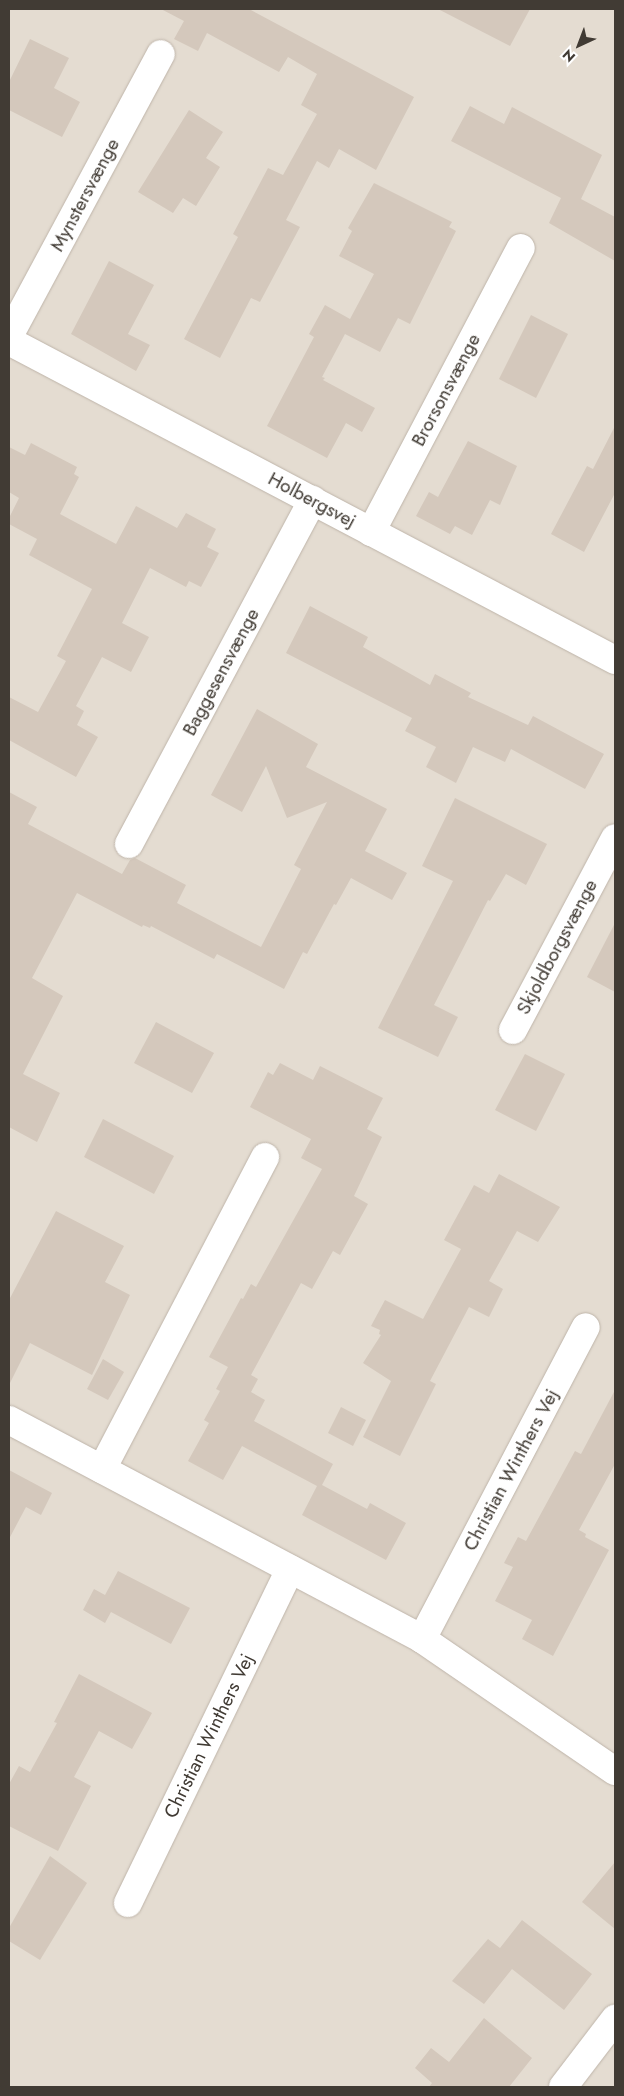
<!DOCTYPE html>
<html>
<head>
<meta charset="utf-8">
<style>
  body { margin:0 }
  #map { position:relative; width:624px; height:2096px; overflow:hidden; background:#f0ebe3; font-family:Jost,sans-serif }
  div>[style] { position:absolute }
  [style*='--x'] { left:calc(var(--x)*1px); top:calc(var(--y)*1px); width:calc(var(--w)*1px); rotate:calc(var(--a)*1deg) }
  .residential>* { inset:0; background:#e4dcd1 }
  .building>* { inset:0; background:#d4c8bc }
  .roads { filter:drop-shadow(0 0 1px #beb4a9) drop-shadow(0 0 1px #beb4a9) }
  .minor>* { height:28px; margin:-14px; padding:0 14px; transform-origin:14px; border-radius:14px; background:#fff }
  span { translate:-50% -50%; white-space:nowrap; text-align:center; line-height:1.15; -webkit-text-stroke:4.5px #fff; paint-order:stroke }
  .street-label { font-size:19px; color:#413b34 }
  .frame { position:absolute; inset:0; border:10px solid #413b34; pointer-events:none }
  .north { position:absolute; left:554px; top:20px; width:50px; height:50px; -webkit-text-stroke:4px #fff; paint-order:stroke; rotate:223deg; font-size:14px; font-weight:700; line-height:20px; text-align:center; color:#413b34 }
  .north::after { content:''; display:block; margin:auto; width:18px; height:22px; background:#413b34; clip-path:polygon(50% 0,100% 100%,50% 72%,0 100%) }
</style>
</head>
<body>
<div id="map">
  <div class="residential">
    <i style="clip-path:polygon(9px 9px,615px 9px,615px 2087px,9px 2087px)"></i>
  </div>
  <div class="building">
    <i style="clip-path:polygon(161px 9px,249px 9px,414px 97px,376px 170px,339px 149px,329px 168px,317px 161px,286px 220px,300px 227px,260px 302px,251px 298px,220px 358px,184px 339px,238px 237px,233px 234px,268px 168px,283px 175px,317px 114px,301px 105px,317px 74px,288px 57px,279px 72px,207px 33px,198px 51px,174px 39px,184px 21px)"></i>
    <i style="clip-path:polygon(438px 9px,530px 9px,510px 46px)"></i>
    <i style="clip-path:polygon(30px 39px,69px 58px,54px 88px,80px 102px,62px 137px,9px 110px,9px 82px)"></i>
    <i style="clip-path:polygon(470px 106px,504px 124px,512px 107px,602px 155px,581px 199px,615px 217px,615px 261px,549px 223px,561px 198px,451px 141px)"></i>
    <i style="clip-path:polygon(189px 110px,223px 132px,206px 158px,220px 167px,196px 206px,183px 198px,173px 213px,138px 192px)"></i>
    <i style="clip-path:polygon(374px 183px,452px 222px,449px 227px,456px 231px,410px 324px,398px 318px,380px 352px,345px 334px,322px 377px,325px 378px,323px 380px,375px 408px,362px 432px,346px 423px,327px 458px,267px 426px,314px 337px,309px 334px,325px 305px,350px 319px,374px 274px,339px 256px,352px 231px,348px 228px)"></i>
    <i style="clip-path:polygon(109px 261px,154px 285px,128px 334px,150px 345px,136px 371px,71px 334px)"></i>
    <i style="clip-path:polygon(531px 315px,568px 334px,536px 398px,499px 379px)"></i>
    <i style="clip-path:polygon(615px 426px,615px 493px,584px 552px,551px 534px,587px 466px,593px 469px)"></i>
    <i style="clip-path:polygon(468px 441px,517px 466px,500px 505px,490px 500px,472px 535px,455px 526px,450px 534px,416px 516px,429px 492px,438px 497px)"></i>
    <i style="clip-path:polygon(31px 443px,77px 467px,74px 474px,79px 477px,60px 514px,116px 544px,136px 506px,177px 528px,186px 513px,216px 529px,207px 547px,219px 553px,201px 587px,189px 581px,186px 587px,150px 568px,122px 623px,149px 637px,131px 672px,102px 657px,76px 706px,84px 711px,77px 725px,98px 737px,76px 777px,9px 740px,9px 697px,38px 712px,66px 661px,57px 656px,92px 589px,29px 555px,37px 539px,9px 524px,9px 518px,19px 498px,9px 492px,9px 447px,25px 455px)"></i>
    <i style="clip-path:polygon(310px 606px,368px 637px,363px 647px,430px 685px,435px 674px,471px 693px,468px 697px,528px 725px,533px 716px,604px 754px,585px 789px,511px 749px,505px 762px,473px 747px,456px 783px,426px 767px,436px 747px,405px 731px,412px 718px,286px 653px)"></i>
    <i style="clip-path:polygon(257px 709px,318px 744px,306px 767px,387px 809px,365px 851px,407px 873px,392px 900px,351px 878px,336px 905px,334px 904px,307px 954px,303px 952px,284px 989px,217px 954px,214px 959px,151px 926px,150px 928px,143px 925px,142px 927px,77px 893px,32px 978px,63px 996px,23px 1074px,60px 1093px,37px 1142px,9px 1127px,9px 792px,37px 807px,28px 824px,122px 874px,130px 860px,135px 858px,186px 885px,177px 903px,261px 947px,301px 869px,294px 865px,327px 802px,287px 818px,266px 766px,242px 812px,211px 795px)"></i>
    <i style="clip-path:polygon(455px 798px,547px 844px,526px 885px,506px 874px,490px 901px,488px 900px,434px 1005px,458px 1017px,438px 1057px,378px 1028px,453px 881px,422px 866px)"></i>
    <i style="clip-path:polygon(615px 923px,615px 992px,587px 977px)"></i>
    <i style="clip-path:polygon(156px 1022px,214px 1053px,192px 1093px,134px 1063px)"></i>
    <i style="clip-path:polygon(525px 1054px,565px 1074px,536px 1131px,495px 1110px)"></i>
    <i style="clip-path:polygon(280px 1063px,313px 1080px,320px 1066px,383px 1098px,367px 1129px,382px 1137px,354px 1196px,368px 1204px,340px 1255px,333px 1251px,312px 1289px,301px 1283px,251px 1375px,258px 1379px,251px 1392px,265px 1400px,254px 1421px,333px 1464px,322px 1485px,367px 1509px,370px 1503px,406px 1523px,386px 1560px,302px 1515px,317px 1486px,242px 1446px,223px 1480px,188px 1461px,209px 1423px,204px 1420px,220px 1391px,216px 1389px,228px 1367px,209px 1357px,241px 1298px,243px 1299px,251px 1284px,256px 1287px,322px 1169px,301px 1158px,311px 1139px,250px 1107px,268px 1072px,273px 1075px)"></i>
    <i style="clip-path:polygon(103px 1119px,174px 1156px,154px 1194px,84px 1157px)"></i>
    <i style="clip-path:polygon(499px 1174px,560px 1207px,538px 1242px,517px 1231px,489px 1281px,503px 1289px,489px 1317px,469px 1307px,430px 1381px,436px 1384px,400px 1456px,363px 1437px,391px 1381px,363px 1363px,381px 1335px,379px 1334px,380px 1330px,371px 1326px,385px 1300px,423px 1319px,461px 1249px,444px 1240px,474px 1185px,489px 1193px)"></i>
    <i style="clip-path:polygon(56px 1211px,124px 1246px,105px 1282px,130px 1295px,92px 1375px,30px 1343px,9px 1385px,9px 1300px)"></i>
    <i style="clip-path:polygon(103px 1359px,124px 1372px,108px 1400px,87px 1389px)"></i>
    <i style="clip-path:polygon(615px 1390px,615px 1464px,579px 1530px,586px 1534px,585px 1537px,609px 1550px,553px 1656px,522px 1639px,532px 1620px,495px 1601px,513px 1567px,504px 1563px,518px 1537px,526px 1541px,575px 1451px,581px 1454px)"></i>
    <i style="clip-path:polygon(341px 1407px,366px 1420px,353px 1446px,328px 1433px)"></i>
    <i style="clip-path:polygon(9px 1470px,52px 1493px,41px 1515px,26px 1507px,9px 1539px)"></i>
    <i style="clip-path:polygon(118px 1571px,190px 1608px,171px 1644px,111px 1612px,105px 1623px,83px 1610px,94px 1589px,105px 1595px)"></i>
    <i style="clip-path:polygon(79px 1674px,152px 1713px,132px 1749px,99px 1731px,74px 1777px,91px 1786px,58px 1851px,9px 1826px,9px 1784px,19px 1766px,30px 1772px,57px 1723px,54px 1722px)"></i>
    <i style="clip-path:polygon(50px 1856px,87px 1883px,40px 1960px,9px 1941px,9px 1928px)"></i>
    <i style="clip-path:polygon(615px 1862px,615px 1929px,582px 1902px)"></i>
    <i style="clip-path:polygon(522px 1920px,592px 1974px,564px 2010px,512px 1969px,484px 2004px,452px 1981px,488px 1939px,500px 1948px)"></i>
    <i style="clip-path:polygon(484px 2018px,532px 2058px,509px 2087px,429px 2087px,432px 2083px,415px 2068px,431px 2048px,449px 2062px)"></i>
  </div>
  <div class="roads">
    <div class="minor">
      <i style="--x:9;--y:336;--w:320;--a:-61.7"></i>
      <i style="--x:9;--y:341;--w:685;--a:27.76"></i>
      <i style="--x:371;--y:532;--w:321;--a:-62.2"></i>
      <i style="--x:129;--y:844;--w:390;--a:-61.9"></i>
      <i style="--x:513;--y:1030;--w:217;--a:-62"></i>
      <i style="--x:9;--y:1420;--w:467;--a:27.9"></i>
      <i style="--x:422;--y:1639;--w:234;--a:34.4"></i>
      <i style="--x:102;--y:1469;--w:352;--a:-62.4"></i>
      <i style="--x:422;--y:1639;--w:352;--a:-62.3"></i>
      <i style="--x:128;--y:1903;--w:371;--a:-64.1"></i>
      <i style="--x:563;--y:2087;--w:86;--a:-52.6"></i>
    </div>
  </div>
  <div class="street-label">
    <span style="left:85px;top:195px;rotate:-62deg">Mynstersvænge</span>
    <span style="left:446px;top:390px;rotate:-62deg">Brorsonsvænge</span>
    <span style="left:312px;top:500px;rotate:28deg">Holbergsvej</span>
    <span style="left:221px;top:672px;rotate:-62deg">Baggesensvænge</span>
    <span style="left:557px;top:947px;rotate:-62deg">Skjoldborgsvænge</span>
    <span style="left:511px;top:1470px;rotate:-62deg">Christian Winthers Vej</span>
    <span style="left:209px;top:1736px;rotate:-64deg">Christian Winthers Vej</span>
  </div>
  <div class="frame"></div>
  <div class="north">N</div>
</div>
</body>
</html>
